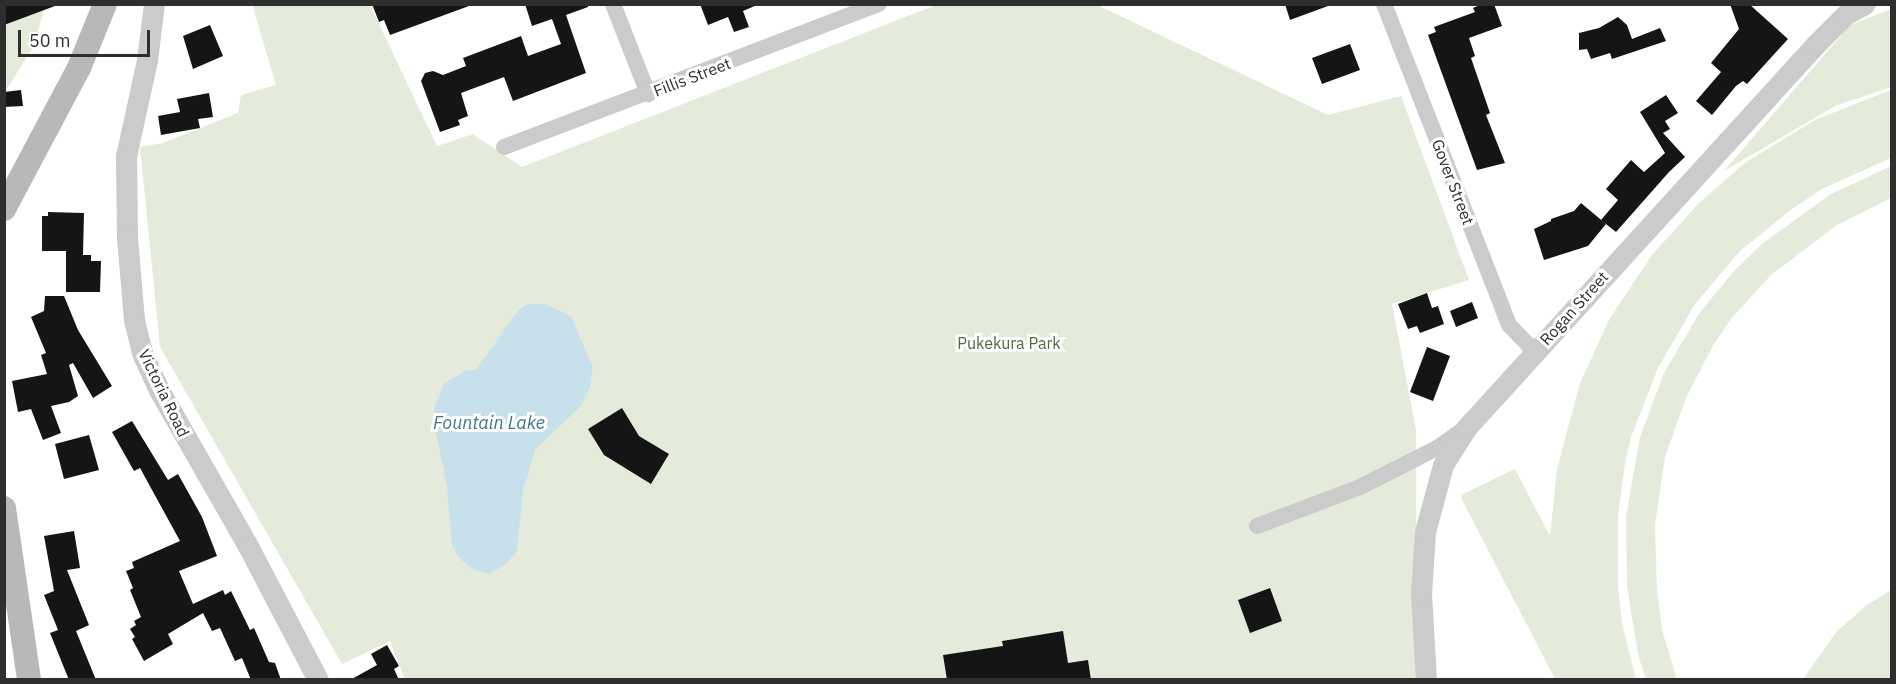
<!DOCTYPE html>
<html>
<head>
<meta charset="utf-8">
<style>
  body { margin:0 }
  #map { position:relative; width:1896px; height:684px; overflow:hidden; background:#fff; font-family:"IBM Plex Sans",sans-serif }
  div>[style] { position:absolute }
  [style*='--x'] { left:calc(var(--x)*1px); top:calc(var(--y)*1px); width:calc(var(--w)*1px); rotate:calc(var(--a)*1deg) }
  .green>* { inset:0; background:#e5ebdb }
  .water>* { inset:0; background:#c7e0eb }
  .building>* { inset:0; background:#151515 }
  .minor>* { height:16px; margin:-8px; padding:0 8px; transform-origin:8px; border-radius:8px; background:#cbcbcb }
  .tertiary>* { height:21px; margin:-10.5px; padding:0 10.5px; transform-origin:10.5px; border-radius:10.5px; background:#cbcbcb }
  .secondary>* { height:24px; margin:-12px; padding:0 12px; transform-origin:12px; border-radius:12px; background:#b8b8b8 }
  span { translate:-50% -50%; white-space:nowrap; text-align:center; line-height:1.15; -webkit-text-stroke:6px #fff; paint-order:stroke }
  .street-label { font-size:16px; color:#2e2e2e }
  .park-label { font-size:16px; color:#55693c }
  .water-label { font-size:18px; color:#3c768f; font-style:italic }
  .frame { position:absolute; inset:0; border:6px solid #2e2e2e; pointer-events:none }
  .scale { position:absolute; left:18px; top:30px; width:132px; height:27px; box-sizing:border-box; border:3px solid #2e2e2e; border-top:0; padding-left:8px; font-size:18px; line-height:21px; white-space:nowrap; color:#2e2e2e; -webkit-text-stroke:4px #fff; paint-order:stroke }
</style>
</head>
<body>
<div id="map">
  <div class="green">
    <i style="clip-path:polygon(252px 4px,370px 5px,437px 146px,473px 134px,522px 167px,936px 5px,1097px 5px,1328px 115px,1401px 96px,1469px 280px,1392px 304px,1416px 430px,1417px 679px,405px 680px,390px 641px,342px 664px,160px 347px,140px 147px,163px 143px,238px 113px,241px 95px,276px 85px)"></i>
    <i style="clip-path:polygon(45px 7px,33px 47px,5px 92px,5px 20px)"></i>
    <i style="clip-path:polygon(1891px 9px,1891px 87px,1835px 106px,1724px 171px,1850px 25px)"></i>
    <i style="clip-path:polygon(1891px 90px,1891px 158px,1822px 189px,1792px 209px,1740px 251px,1695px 304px,1658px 368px,1631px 437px,1625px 464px,1618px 516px,1618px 586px,1622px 623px,1636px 679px,1555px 679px,1461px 498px,1463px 494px,1515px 469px,1550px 536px,1557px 469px,1580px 383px,1610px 318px,1652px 255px,1699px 203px,1746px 162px,1817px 119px)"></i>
    <i style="clip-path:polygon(1891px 166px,1891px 198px,1837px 225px,1771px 275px,1731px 319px,1714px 344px,1686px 398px,1665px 457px,1655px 525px,1657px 589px,1662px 630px,1677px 679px,1646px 679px,1638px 655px,1627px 586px,1626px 517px,1640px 437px,1664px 373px,1700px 312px,1735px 270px,1763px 243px,1831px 194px)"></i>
    <i style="clip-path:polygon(1891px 590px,1891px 679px,1803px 679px,1837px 631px,1867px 605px)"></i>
  </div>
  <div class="water">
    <i style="clip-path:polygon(528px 304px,545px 304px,571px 316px,593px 367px,590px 387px,581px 406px,535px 450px,523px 491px,517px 551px,506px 564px,489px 574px,472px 569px,459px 558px,452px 545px,447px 486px,436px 433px,434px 408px,444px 383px,467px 370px,476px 370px,519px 309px)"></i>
  </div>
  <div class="building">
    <i style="clip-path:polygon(4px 4px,55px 4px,55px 6px,4px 25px)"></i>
    <i style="clip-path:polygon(372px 4px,469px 4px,469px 6px,390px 35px,384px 20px,379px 22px)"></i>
    <i style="clip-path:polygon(525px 4px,588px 4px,588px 7px,566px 15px,586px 73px,513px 101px,504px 77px,461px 93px,468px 116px,458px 120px,460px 125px,440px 132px,421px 81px,425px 73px,433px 71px,443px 75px,466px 66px,463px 58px,521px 36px,528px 56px,561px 44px,552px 19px,532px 26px)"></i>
    <i style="clip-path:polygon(700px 4px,757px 4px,757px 5px,743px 11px,749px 27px,734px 32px,728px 17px,708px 25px)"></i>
    <i style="clip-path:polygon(1285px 4px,1328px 4px,1328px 6px,1290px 20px)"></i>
    <i style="clip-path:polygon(1482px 4px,1494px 4px,1502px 26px,1469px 38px,1475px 56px,1471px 58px,1490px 113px,1486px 115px,1505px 163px,1477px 170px,1428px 35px,1436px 32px,1434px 27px,1475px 12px,1473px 8px)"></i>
    <i style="clip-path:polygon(1730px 4px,1749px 4px,1788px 39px,1747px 84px,1743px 81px,1736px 86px,1712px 115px,1696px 101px,1721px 72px,1711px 63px,1739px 29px)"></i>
    <i style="clip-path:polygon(1618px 17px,1627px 25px,1632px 39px,1660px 28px,1666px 41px,1612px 59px,1610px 53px,1591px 59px,1587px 49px,1579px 50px,1579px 33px,1599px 28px)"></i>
    <i style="clip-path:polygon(210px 25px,223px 56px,193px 69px,183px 36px)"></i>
    <i style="clip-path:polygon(1350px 44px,1360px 70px,1322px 84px,1312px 58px)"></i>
    <i style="clip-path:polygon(21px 90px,23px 106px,4px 107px,4px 92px)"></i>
    <i style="clip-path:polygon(209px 93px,213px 117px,198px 119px,200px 128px,161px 135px,158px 116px,180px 112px,177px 99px)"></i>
    <i style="clip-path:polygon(1666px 95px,1678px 113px,1665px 121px,1670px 129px,1663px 133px,1685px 157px,1669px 172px,1616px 232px,1601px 220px,1618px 200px,1606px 189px,1631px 160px,1644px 172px,1665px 153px,1640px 112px)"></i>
    <i style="clip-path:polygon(1581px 203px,1606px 224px,1588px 246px,1544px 260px,1534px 229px,1551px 221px,1551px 219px,1574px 211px)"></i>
    <i style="clip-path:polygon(48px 212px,84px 213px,83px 255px,91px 255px,91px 261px,101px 261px,100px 292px,66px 292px,66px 251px,42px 251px,42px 216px,48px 216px)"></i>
    <i style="clip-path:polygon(1427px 293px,1432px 308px,1438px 306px,1444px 324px,1420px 333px,1417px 326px,1408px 329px,1398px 304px)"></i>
    <i style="clip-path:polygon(45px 296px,64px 296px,78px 330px,112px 386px,93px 398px,73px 363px,69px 365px,78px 396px,69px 402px,51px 406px,61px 433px,43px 440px,31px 409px,18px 412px,12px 381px,47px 374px,41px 355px,46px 353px,31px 317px,44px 311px)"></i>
    <i style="clip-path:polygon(1472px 302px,1478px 318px,1456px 327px,1450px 311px)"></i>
    <i style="clip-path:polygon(1427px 347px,1450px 356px,1433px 401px,1410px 392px)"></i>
    <i style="clip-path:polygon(622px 408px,639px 436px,669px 454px,651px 484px,604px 455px,588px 429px)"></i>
    <i style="clip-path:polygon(132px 421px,168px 480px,178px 474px,202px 517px,217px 556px,179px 571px,193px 604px,223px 590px,225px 595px,231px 591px,250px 630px,254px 628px,269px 662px,275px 663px,281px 680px,251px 680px,242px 658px,235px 661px,220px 628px,212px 631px,203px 613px,168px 634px,173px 644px,144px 661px,132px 639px,135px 637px,130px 629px,136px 625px,134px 621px,141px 617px,130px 590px,133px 588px,126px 571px,134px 568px,132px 562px,180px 541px,140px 468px,134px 471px,112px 432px)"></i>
    <i style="clip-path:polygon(89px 435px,99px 470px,64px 479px,55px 444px)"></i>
    <i style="clip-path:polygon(74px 531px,80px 568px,67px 570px,89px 625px,76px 631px,96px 680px,69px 680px,50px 633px,58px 630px,44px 595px,54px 591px,44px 536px)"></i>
    <i style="clip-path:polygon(1270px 588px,1282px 621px,1250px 633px,1238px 600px)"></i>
    <i style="clip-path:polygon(1063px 631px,1068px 663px,1088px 660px,1091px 680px,947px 680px,943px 655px,1003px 646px,1002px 641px)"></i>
    <i style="clip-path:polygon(387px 645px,399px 666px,394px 669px,399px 680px,350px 680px,377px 665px,371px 654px)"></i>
  </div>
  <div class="minor">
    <i style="--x:613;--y:4;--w:97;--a:68.7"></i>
    <i style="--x:1384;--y:4;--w:328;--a:68.7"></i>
    <i style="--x:1503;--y:310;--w:16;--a:68"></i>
    <i style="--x:1509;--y:325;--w:36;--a:46"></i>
    <i style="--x:504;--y:147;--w:401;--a:-20.9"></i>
    <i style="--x:1257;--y:526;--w:110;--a:-20.7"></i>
    <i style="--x:1360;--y:487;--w:86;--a:-26.9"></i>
    <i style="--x:1437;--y:448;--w:29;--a:-35"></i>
  </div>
  <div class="tertiary">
    <i style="--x:154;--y:4;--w:56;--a:97.1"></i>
    <i style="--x:147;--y:60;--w:98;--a:102.3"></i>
    <i style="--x:126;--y:156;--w:82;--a:89.3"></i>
    <i style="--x:127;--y:238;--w:82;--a:85.1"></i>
    <i style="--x:134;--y:320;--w:34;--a:76"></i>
    <i style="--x:142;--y:353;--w:41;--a:65.3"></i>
    <i style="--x:159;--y:390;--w:180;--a:60.3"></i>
    <i style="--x:248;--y:546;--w:151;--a:62.4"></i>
    <i style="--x:1426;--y:680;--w:86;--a:-93.3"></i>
    <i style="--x:1421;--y:594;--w:62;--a:-86.3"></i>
    <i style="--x:1425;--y:532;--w:69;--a:-75"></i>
    <i style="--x:1443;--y:465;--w:45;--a:-57.7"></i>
    <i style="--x:1467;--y:427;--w:518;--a:-47.66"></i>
    <i style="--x:1816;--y:44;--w:42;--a:-45"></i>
    <i style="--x:1846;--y:14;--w:21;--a:-28"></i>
  </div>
  <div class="secondary">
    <i style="--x:4;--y:209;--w:160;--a:-62"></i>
    <i style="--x:79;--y:68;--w:69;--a:-67.9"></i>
    <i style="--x:4;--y:508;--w:174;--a:81.7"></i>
  </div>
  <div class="street-label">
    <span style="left:692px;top:77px;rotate:-21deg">Fillis Street</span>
    <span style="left:1453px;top:182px;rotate:69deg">Gover Street</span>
    <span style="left:1574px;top:308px;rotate:-48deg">Rogan Street</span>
    <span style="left:164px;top:393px;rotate:64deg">Victoria Road</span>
  </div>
  <div class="park-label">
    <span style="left:1009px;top:343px">Pukekura Park</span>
  </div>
  <div class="water-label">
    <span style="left:489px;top:423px">Fountain Lake</span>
  </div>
  <div class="frame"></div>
  <div class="scale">50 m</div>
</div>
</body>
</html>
